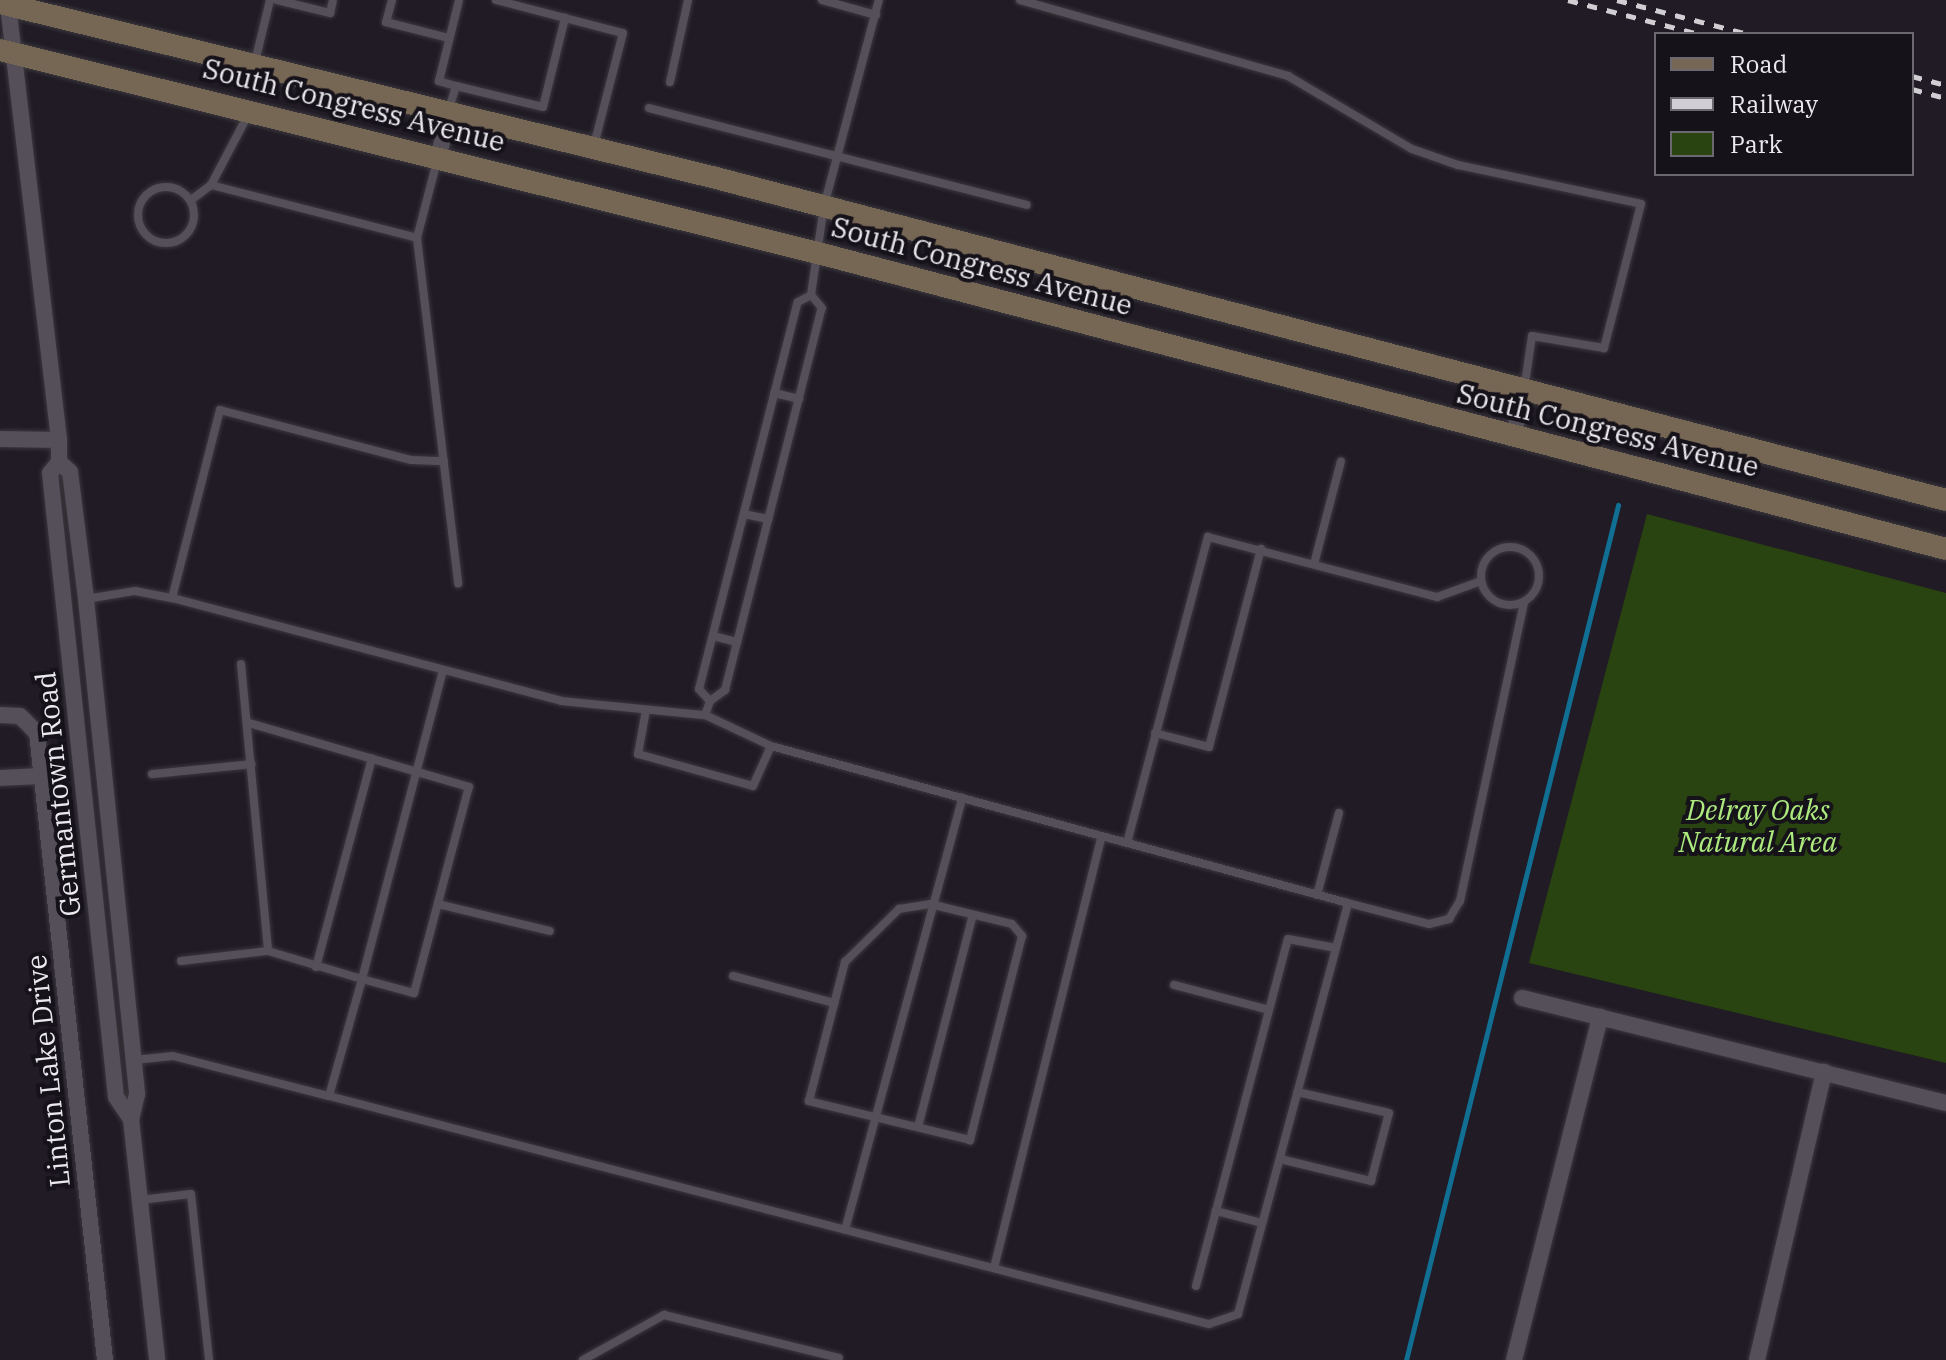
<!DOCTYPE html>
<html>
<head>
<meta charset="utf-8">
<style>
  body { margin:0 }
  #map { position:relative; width:1946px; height:1360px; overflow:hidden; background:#201b24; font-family:"IBM Plex Serif",serif }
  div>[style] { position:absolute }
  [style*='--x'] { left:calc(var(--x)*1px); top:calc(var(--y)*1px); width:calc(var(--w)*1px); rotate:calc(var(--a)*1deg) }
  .green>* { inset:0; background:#294410 }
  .stream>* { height:5px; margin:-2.5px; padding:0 2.5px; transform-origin:2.5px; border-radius:2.5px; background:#106f93 }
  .roads { filter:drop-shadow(0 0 2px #3b383e) drop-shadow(0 0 2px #3b383e) }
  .service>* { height:8px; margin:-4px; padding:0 4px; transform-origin:4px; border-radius:4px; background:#554f59 }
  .service>.ring { margin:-4px; padding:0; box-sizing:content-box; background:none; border:8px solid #554f59; border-radius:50% }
  .minor>* { height:16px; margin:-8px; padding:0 8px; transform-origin:8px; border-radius:8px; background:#554f59 }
  .secondary>* { height:22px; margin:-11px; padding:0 11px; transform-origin:11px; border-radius:11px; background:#766654 }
  .rail>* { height:5px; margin-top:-2.5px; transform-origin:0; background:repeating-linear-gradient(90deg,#d0cdd3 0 10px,transparent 0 20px) }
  span { translate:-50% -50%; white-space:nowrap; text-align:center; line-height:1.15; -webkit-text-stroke:8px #16121a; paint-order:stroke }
  .street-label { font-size:28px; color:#ebe8ee }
  .park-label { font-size:28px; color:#adeb7e; font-style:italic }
  .legend { position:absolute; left:1654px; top:32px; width:260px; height:144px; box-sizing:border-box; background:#16121a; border:2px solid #6b686f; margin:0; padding:10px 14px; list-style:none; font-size:24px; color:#ebe8ee }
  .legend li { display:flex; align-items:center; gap:16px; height:40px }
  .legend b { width:40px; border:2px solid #6b686f }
</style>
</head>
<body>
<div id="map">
  <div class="green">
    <i style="clip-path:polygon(1647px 514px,1946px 593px,1946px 1063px,1529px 963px)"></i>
  </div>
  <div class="stream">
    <i style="--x:1406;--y:1360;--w:881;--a:-76.07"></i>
  </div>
  <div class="roads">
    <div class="service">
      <i style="--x:277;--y:0;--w:55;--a:13.8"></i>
      <i style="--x:330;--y:13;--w:13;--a:-77"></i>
      <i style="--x:392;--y:0;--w:23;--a:105"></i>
      <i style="--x:386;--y:22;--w:65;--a:14.3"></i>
      <i style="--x:496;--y:0;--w:131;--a:14.6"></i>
      <i style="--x:623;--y:33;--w:116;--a:104.5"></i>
      <i style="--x:822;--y:0;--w:56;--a:15.5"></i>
      <i style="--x:1020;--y:0;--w:279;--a:15.8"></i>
      <i style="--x:1288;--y:76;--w:144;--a:30.5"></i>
      <i style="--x:1412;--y:149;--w:49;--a:19.2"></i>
      <i style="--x:1458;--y:165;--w:187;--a:12"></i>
      <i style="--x:1641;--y:204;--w:149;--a:104.4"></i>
      <i style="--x:1604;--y:348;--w:73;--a:-170.5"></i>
      <i style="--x:1532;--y:336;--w:55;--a:98.4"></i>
      <i style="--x:255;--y:62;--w:64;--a:-76.4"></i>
      <i style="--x:670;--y:82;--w:84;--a:-77.6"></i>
      <i style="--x:456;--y:86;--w:18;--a:-164"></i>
      <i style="--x:439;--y:81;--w:83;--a:-76.1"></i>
      <i style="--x:649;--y:108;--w:390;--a:14.4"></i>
      <i style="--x:449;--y:109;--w:24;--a:-73"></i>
      <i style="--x:456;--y:86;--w:89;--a:13.6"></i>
      <i style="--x:543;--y:107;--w:92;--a:-76.1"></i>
      <i style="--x:437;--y:161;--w:80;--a:104.6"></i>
      <i style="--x:417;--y:238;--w:348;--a:83.2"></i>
      <i style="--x:211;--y:185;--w:213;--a:14.4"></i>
      <i class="ring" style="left:138px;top:187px;width:48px;height:48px"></i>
      <i style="--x:191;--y:200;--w:25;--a:-37"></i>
      <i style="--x:211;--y:185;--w:81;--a:-62.2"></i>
      <i style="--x:774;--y:393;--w:26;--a:13"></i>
      <i style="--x:744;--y:514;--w:25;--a:12"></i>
      <i class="ring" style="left:1481px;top:547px;width:50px;height:50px"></i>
      <i style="--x:1314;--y:564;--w:106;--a:-75.3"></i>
      <i style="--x:172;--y:598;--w:194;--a:-75.7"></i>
      <i style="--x:220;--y:410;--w:197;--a:14.7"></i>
      <i style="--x:411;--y:460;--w:33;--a:2"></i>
      <i style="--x:86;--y:599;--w:50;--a:-9.3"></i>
      <i style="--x:135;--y:591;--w:38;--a:11"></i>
      <i style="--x:172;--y:598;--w:402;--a:14.8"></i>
      <i style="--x:561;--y:701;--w:145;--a:5.6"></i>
      <i style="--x:705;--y:715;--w:15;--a:-70"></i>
      <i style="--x:710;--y:701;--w:19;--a:-36"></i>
      <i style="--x:725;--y:690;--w:394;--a:-75.8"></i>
      <i style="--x:822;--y:308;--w:17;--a:-130"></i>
      <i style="--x:811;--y:295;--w:90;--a:-81.7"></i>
      <i style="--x:824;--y:206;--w:213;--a:-75.1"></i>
      <i style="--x:713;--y:636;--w:25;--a:14"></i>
      <i style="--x:241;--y:664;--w:288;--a:84.6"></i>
      <i style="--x:268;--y:951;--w:98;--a:16.6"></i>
      <i style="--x:362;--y:979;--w:319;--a:-75.3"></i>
      <i style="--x:710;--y:701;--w:16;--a:-133"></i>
      <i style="--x:699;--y:689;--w:399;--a:-75.7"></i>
      <i style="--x:798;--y:302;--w:15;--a:-28"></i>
      <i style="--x:646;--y:710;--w:45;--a:100.3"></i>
      <i style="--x:638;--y:754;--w:119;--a:15.5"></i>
      <i style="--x:753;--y:786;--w:44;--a:-65.8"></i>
      <i style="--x:771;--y:746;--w:73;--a:-154.8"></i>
      <i style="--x:1155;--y:733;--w:56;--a:14.5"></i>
      <i style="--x:1209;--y:747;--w:205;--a:-75.3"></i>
      <i style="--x:152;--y:774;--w:100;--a:-5.7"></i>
      <i style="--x:1127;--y:843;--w:317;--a:-75.2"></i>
      <i style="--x:1208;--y:537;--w:237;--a:14.7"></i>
      <i style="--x:1437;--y:597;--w:47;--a:-20"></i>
      <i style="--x:1317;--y:895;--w:85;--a:-75"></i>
      <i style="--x:1348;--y:903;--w:84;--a:14.5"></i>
      <i style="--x:1429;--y:924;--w:21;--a:-14"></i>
      <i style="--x:1449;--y:919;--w:21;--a:-59"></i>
      <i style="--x:1460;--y:901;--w:306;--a:-77.9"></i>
      <i style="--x:438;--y:904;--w:115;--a:13.6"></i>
      <i style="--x:930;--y:904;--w:84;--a:13.7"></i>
      <i style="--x:1012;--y:924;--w:16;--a:50"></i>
      <i style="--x:1022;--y:936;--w:211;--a:104.3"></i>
      <i style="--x:970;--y:1140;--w:166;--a:-166.4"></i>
      <i style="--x:809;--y:1101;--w:144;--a:-75.5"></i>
      <i style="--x:845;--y:962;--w:76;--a:-44.5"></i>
      <i style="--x:899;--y:909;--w:31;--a:-9"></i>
      <i style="--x:181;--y:961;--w:88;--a:-6.6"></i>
      <i style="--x:316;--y:967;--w:216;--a:-75"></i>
      <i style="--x:733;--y:976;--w:105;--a:15"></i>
      <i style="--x:1174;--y:985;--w:98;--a:14.7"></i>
      <i style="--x:134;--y:1060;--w:39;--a:-6"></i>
      <i style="--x:173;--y:1056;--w:161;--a:14.4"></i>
      <i style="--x:329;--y:1096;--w:122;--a:-74.2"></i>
      <i style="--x:362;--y:979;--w:54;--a:15.1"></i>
      <i style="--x:414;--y:993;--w:213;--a:-75.1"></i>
      <i style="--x:469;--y:787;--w:230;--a:-163.8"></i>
      <i style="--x:329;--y:1096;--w:909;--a:14.53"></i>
      <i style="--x:1209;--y:1324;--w:31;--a:-19"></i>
      <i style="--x:1238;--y:1314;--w:425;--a:-75"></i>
      <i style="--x:1348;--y:903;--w:598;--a:-164.78"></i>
      <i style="--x:918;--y:1127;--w:219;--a:-75.5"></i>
      <i style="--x:1280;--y:1159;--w:94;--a:13.6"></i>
      <i style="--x:1371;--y:1181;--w:70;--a:-75.2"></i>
      <i style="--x:1389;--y:1113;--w:94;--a:-167.1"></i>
      <i style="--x:140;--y:1200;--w:51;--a:-6.7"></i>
      <i style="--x:191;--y:1194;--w:167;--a:83.8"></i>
      <i style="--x:1262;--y:1223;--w:48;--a:-165.4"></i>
      <i style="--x:1216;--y:1211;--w:281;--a:-75.2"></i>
      <i style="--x:1288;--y:939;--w:49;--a:10.6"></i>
      <i style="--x:845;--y:1230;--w:448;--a:-74.8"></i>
      <i style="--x:994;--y:1268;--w:445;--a:-76"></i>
      <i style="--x:1196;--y:1286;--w:78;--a:-75.1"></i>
      <i style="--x:583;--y:1360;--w:93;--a:-29.1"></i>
      <i style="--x:664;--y:1315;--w:180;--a:13.8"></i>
    </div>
    <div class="minor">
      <i style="--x:8;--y:5;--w:438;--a:83.3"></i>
      <i style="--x:59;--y:440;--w:22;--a:90"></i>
      <i style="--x:59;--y:462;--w:14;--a:129"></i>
      <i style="--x:50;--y:473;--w:627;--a:83.96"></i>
      <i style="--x:116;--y:1097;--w:27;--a:56"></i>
      <i style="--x:439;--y:156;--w:43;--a:-77.9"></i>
      <i style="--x:1513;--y:437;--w:47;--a:-76.6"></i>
      <i style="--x:0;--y:439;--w:59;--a:1"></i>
      <i style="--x:59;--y:462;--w:15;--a:42"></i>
      <i style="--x:70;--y:472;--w:128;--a:82.8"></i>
      <i style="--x:86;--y:599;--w:498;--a:84.1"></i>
      <i style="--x:137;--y:1094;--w:26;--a:103"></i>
      <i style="--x:131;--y:1119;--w:242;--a:83.8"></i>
      <i style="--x:0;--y:715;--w:20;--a:3"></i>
      <i style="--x:20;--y:716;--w:24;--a:45"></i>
      <i style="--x:37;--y:733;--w:631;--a:83.81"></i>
      <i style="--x:0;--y:778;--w:43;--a:-2.7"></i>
      <i style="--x:1522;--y:998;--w:437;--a:13.9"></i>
      <i style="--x:1514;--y:1360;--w:354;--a:-75.9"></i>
      <i style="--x:1757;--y:1360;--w:296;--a:-76.9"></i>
    </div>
    <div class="secondary">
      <i style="--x:0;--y:3;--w:737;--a:13.73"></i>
      <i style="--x:716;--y:178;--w:1271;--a:14.67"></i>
      <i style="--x:0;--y:50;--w:843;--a:13.94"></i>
      <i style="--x:818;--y:253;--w:1166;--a:14.7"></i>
    </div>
  </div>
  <div class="rail">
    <i style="--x:1568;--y:0;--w:135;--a:14.5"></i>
    <i style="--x:1617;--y:0;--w:135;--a:14.5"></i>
    <i style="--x:1912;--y:76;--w:35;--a:15"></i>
    <i style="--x:1912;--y:89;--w:35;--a:15"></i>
  </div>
  <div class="street-label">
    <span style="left:354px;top:105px;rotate:14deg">South Congress Avenue</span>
    <span style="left:982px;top:266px;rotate:15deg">South Congress Avenue</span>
    <span style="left:1608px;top:430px;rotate:14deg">South Congress Avenue</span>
    <span style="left:58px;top:794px;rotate:-96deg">Germantown Road</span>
    <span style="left:48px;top:1071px;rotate:-96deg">Linton Lake Drive</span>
  </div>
  <div class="park-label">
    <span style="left:1758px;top:826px">Delray Oaks<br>Natural Area</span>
  </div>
  <ul class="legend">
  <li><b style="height:10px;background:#766654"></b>Road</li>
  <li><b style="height:10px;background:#d0cdd3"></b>Railway</li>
  <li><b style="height:22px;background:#294410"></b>Park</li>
  </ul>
</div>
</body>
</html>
